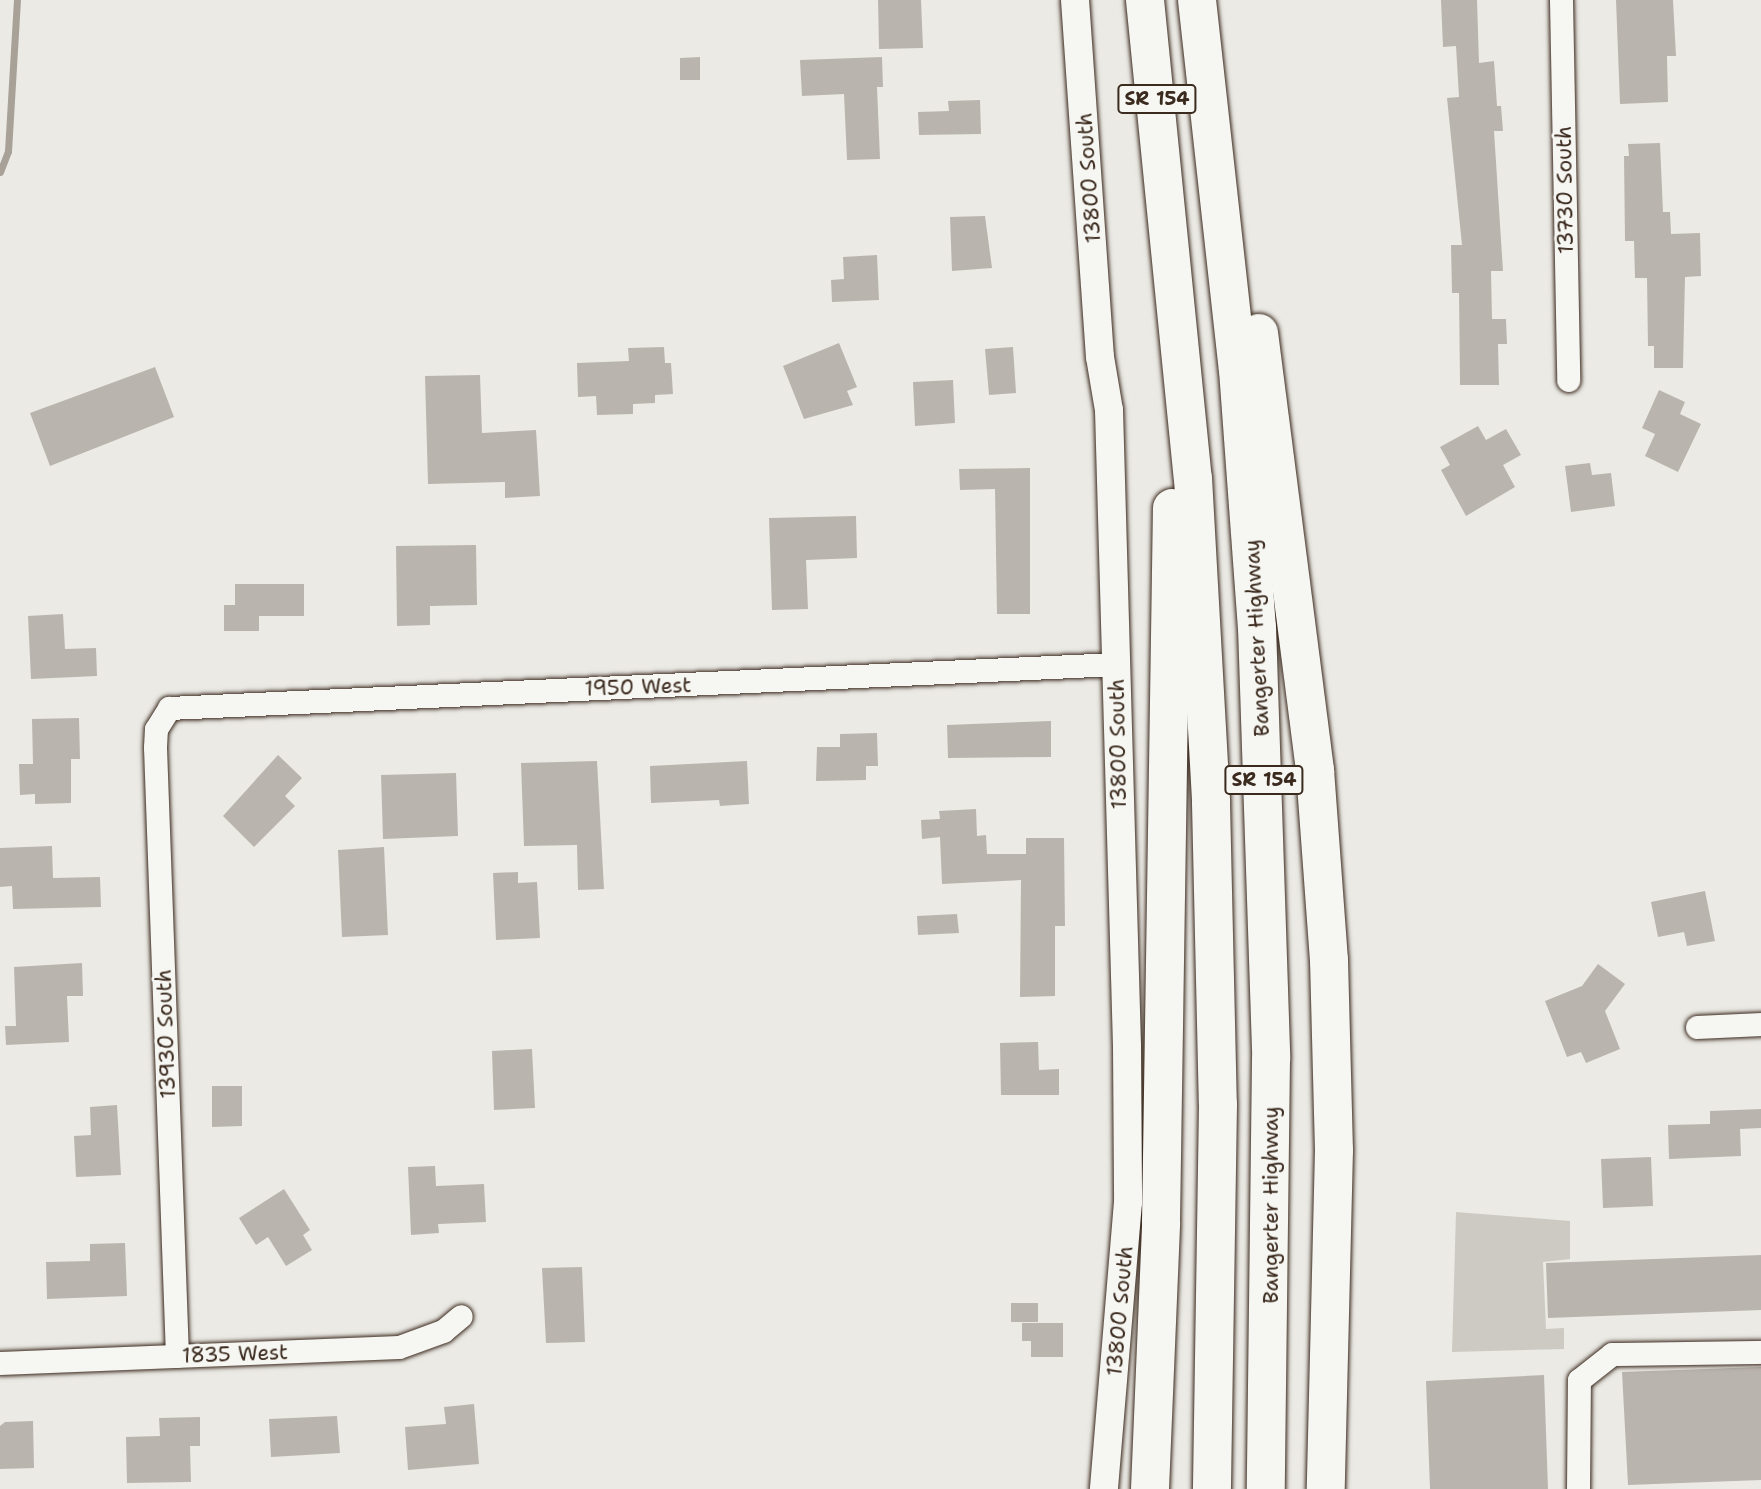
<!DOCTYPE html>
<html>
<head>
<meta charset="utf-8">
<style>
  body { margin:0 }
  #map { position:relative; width:1761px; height:1489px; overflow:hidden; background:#ebeae5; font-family:"Shantell Sans",sans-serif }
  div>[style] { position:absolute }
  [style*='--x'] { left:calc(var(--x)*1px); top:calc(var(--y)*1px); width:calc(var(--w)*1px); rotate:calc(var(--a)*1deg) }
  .green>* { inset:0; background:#cdcac4 }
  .stream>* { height:7px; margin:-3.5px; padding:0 3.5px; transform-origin:3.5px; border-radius:3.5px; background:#a8a198 }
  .building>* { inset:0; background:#bab4ae }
  .roads { filter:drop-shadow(0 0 2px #3b2a1e) drop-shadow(0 0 2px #3b2a1e) }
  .minor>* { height:23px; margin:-11.5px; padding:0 11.5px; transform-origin:11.5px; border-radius:11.5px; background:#f6f6f2 }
  .tertiary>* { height:28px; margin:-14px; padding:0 14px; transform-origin:14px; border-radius:14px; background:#f6f6f2 }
  .motorway>* { height:38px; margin:-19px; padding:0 19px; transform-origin:19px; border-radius:19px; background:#f6f6f2 }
  span { translate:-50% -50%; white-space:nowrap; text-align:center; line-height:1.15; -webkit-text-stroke:5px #f6f6f2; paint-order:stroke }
  .shield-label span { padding:2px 5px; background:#f6f6f2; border:2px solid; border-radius:5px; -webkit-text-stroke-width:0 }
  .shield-label { font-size:19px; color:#3b2a1e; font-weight:700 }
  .street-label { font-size:21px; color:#3b2a1e }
</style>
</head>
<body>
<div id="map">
  <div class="green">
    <i style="clip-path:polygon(1456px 1212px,1570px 1221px,1570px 1259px,1543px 1262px,1546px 1329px,1564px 1328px,1564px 1349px,1452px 1352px)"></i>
  </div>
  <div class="stream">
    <i style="--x:0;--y:172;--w:22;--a:-69"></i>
    <i style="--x:8;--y:151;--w:151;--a:-86.6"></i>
  </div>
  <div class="building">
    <i style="clip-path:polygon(878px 0,921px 0,923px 48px,879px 49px)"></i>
    <i style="clip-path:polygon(1441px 0,1477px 0,1479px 63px,1494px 61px,1497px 106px,1501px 106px,1503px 131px,1494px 131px,1503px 271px,1491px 271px,1492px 319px,1506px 319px,1507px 344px,1498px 344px,1499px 385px,1460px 385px,1459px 293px,1452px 293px,1451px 245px,1462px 245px,1447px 98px,1459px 97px,1456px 46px,1443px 47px)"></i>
    <i style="clip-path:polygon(1616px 0,1673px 0,1676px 56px,1667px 56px,1668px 102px,1620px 104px)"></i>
    <i style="clip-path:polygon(700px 57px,700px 80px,680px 80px,680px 58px)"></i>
    <i style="clip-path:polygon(882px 57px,883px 87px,877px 87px,880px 159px,847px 160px,844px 94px,802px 96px,800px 60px)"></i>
    <i style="clip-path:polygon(980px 100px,981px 134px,919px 135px,918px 112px,949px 111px,948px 101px)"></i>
    <i style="clip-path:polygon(1660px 143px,1663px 212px,1670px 212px,1671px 234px,1700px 233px,1701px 276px,1685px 277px,1683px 368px,1654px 368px,1654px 346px,1648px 346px,1647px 278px,1635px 278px,1634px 241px,1625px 241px,1624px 156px,1629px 156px,1628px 144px)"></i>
    <i style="clip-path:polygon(985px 216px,992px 268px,952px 271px,950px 217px)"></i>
    <i style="clip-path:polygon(877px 255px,879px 300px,832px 302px,831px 280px,844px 279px,843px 257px)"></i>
    <i style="clip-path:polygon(839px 343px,857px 387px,847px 391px,853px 405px,804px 419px,783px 366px)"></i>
    <i style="clip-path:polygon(664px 347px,665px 363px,671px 363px,673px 394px,655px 395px,655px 403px,633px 404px,633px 414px,597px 415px,596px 396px,578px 397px,577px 363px,629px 361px,628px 348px)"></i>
    <i style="clip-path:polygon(1013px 347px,1016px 393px,989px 395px,985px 349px)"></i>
    <i style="clip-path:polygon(155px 367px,174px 417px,50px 466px,30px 413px)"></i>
    <i style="clip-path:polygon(480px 375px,482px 433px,536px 430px,540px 496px,505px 498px,505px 482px,428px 484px,425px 376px)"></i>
    <i style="clip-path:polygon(953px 380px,955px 423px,915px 426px,913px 382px)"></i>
    <i style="clip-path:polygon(1659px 390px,1685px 402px,1680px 414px,1701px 424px,1678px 472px,1645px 456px,1655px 434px,1642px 428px)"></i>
    <i style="clip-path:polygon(1478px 426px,1486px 440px,1506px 429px,1521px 455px,1503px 465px,1515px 487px,1466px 516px,1441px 470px,1450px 465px,1440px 447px)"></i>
    <i style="clip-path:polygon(1590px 463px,1592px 475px,1611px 473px,1615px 506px,1571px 512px,1565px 466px)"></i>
    <i style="clip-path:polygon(1030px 468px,1030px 614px,997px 614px,995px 489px,960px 490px,959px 469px)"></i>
    <i style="clip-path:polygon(856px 516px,857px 558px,806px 560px,808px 609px,772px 610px,769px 518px)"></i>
    <i style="clip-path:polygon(476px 545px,477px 605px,430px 606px,430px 625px,397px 626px,396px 546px)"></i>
    <i style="clip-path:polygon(235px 584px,304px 584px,304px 616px,259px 616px,259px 631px,224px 631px,224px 605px,235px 605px)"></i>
    <i style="clip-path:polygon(63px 614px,65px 649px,96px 648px,97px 676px,31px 679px,28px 616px)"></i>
    <i style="clip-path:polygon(79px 718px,80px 759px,71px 759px,71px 803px,35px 804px,35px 794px,20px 795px,19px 764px,33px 764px,32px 719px)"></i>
    <i style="clip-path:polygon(1051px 721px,1051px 757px,948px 758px,947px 725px)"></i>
    <i style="clip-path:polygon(877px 733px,878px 766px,866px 766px,866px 780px,816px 781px,817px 747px,840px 747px,840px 734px)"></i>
    <i style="clip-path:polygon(278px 755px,302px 778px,285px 796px,295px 806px,254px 847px,223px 816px)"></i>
    <i style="clip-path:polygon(597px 761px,604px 889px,578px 890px,577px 845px,524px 846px,521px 763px)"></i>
    <i style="clip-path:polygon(747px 761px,749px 804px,720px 806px,719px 800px,651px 803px,650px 766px)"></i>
    <i style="clip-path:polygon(456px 773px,458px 836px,383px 839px,381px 775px)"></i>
    <i style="clip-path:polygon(976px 809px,977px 836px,986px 835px,987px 854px,1026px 854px,1026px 838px,1064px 838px,1065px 926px,1055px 926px,1055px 996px,1020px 997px,1021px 880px,942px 884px,940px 837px,922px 839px,921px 820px,940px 819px,939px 811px)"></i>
    <i style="clip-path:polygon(52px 846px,53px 878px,100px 877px,101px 907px,13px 909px,12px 886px,0 887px,0 848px)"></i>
    <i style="clip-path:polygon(384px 847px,388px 935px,342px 937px,338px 850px)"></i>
    <i style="clip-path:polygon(518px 872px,518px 883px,537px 882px,540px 938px,496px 940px,493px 873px)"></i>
    <i style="clip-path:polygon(1705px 891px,1715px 941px,1687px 946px,1684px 932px,1658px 937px,1651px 902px)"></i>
    <i style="clip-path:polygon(957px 914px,959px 933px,918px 935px,917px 916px)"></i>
    <i style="clip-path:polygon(82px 963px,83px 996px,67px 996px,69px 1042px,6px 1045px,5px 1026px,16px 1026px,14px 967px)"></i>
    <i style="clip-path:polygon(1598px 964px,1625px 984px,1605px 1011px,1620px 1049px,1586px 1063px,1581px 1052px,1567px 1057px,1545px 1001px,1582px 986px)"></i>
    <i style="clip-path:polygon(1038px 1042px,1039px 1070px,1059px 1069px,1059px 1095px,1001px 1095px,1000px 1043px)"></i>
    <i style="clip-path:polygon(532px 1049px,535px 1108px,494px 1110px,492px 1051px)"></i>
    <i style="clip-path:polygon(212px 1086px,242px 1086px,242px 1126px,212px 1127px)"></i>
    <i style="clip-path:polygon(117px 1105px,121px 1175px,76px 1177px,74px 1136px,91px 1135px,90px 1107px)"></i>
    <i style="clip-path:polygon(1761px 1109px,1761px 1128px,1740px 1129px,1741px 1156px,1669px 1159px,1668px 1125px,1710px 1124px,1710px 1111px)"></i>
    <i style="clip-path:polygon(1651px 1157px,1653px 1206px,1603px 1208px,1601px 1159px)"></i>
    <i style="clip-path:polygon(435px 1166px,436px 1186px,484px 1184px,486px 1222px,438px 1224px,439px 1233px,411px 1235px,408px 1167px)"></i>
    <i style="clip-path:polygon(284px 1189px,310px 1230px,303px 1235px,312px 1250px,286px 1266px,268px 1237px,256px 1245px,239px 1218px)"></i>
    <i style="clip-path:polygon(125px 1243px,127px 1296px,47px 1299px,46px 1262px,90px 1261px,90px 1244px)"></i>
    <i style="clip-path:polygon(1761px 1255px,1761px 1310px,1548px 1318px,1546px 1263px)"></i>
    <i style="clip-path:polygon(582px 1267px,585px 1342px,546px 1343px,542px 1268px)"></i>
    <i style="clip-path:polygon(1011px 1303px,1038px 1303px,1038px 1322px,1011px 1322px)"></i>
    <i style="clip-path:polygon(1022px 1323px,1063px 1323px,1063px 1357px,1031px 1357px,1031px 1341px,1022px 1341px)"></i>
    <i style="clip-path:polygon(1761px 1367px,1761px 1480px,1628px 1485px,1622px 1372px)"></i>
    <i style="clip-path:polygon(1544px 1375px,1548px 1489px,1430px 1489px,1426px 1381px)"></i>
    <i style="clip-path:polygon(474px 1404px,479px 1464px,408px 1470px,405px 1427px,446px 1424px,444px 1407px)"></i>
    <i style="clip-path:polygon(337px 1416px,340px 1453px,271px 1457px,269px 1419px)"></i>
    <i style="clip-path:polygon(200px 1417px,200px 1446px,190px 1446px,191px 1482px,127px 1483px,126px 1437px,160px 1436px,159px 1418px)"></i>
    <i style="clip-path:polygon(33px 1421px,34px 1468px,0 1469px,0 1426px,5px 1422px)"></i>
  </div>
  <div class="roads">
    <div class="minor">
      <i style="--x:1561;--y:0;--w:380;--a:88.9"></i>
      <i style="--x:1697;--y:1027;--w:64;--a:-2.7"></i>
      <i style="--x:177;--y:1356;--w:609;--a:-92.07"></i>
      <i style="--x:155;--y:747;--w:18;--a:-87"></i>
      <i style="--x:156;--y:729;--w:25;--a:-58"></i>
      <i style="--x:169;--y:708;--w:948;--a:-2.66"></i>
      <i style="--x:0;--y:1363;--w:399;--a:-2.3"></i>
      <i style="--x:399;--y:1347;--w:47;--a:-20"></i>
      <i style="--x:443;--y:1331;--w:23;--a:-40"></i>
      <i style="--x:1578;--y:1489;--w:109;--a:-89.5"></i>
      <i style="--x:1579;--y:1380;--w:42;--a:-38.2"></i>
      <i style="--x:1612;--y:1354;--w:149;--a:-0.8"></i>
    </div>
    <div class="tertiary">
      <i style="--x:1075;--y:0;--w:358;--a:86"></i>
      <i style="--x:1100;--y:357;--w:54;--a:80.4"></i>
      <i style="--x:1109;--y:410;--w:636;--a:88.38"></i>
      <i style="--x:1127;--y:1046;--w:156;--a:89.6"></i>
      <i style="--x:1128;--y:1202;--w:288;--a:94.8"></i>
    </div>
    <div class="motorway">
      <i style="--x:1145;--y:0;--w:480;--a:84.3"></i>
      <i style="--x:1193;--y:478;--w:325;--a:86.8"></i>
      <i style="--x:1211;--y:803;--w:301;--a:88.7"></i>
      <i style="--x:1218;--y:1104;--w:385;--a:90.9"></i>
      <i style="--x:1197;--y:0;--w:372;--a:83.7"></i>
      <i style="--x:1238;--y:370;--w:258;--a:85.8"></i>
      <i style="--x:1257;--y:627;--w:432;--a:88.1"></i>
      <i style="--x:1271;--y:1059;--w:430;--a:90.7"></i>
      <i style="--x:1259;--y:333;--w:441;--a:82.7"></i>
      <i style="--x:1315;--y:770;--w:191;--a:85.8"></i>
      <i style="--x:1329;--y:960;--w:190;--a:88.5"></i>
      <i style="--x:1334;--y:1150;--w:339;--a:91.4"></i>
      <i style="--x:1150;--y:1489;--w:267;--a:-87.6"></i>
      <i style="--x:1161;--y:1222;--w:714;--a:-89.12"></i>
    </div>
  </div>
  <div class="shield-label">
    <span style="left:1157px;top:99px">SR 154</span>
    <span style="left:1264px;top:780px">SR 154</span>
  </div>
  <div class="street-label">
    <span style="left:1089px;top:178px;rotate:-94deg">13800 South</span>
    <span style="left:1565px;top:190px;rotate:-91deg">13730 South</span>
    <span style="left:1257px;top:638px;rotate:-93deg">Bangerter Highway</span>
    <span style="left:638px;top:687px;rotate:-2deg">1950 West</span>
    <span style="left:1118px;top:744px;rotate:-91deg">13800 South</span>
    <span style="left:166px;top:1034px;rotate:-92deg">13930 South</span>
    <span style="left:1271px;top:1205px;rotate:-90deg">Bangerter Highway</span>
    <span style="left:1120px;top:1311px;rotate:-85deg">13800 South</span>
    <span style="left:235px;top:1354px;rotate:-2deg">1835 West</span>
  </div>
</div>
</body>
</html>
